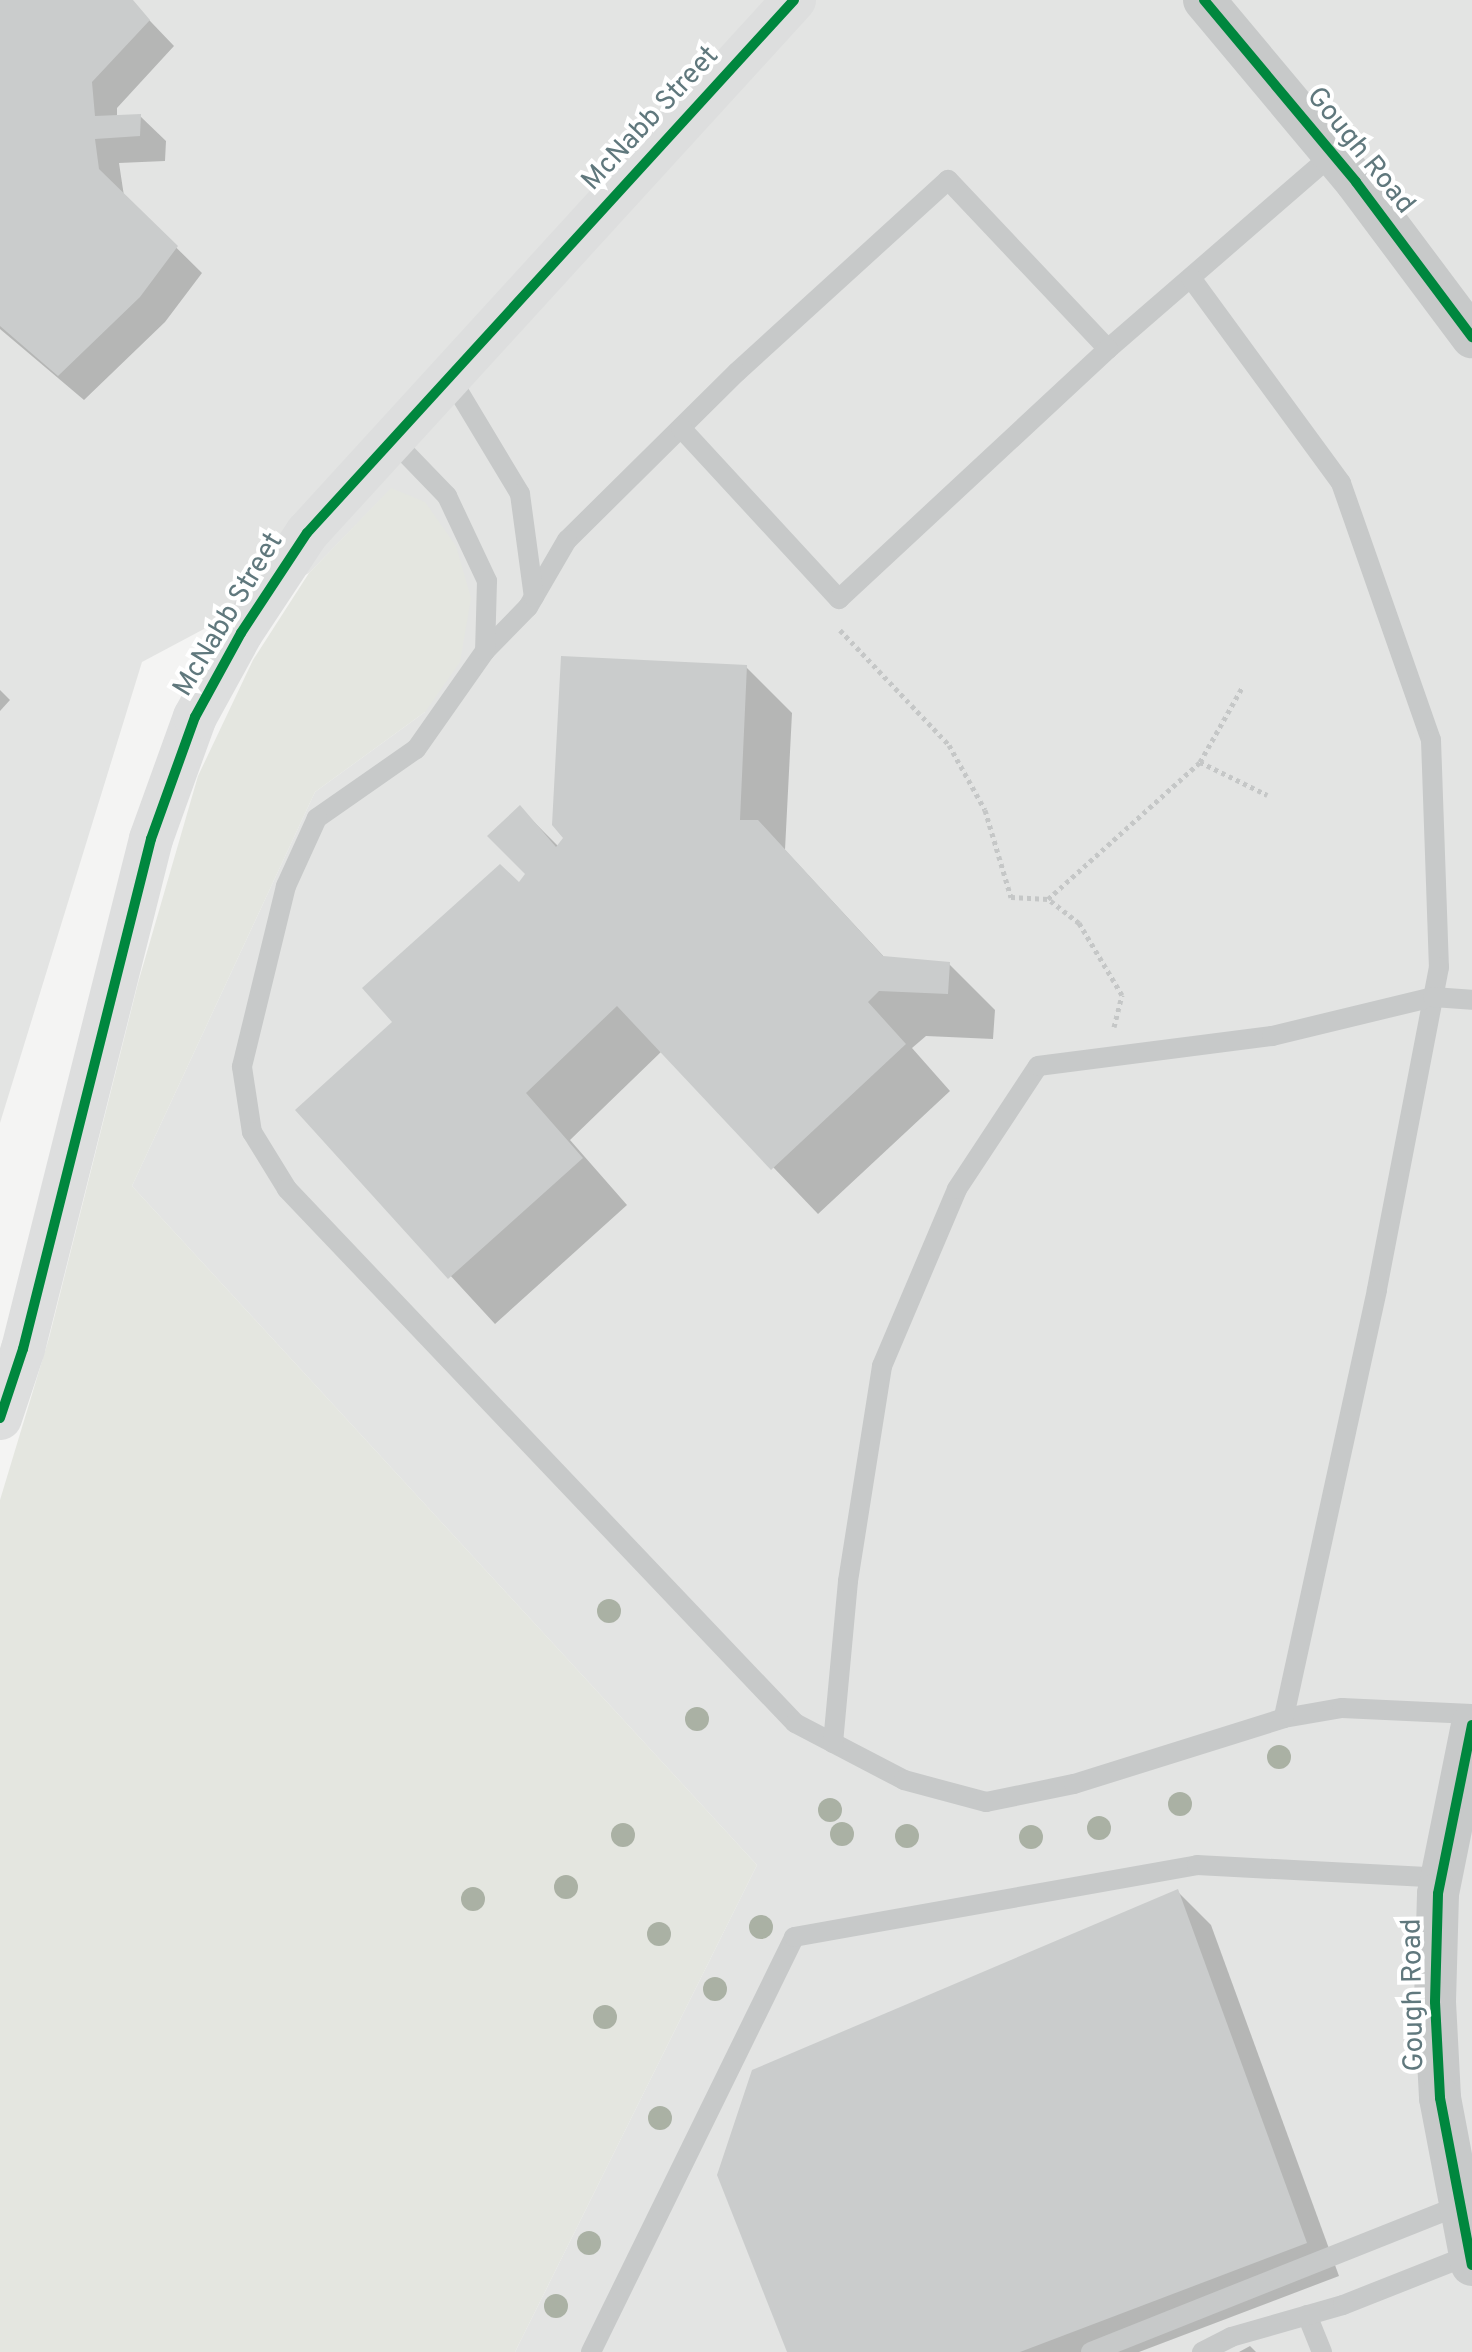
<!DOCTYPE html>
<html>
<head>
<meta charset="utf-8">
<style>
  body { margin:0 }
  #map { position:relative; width:1472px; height:2352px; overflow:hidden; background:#f4f4f3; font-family:Overpass,sans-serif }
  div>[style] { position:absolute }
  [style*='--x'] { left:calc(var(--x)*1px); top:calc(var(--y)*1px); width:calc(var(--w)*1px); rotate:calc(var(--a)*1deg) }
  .built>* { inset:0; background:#e3e4e3 }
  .green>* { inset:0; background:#e4e6e0 }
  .shadow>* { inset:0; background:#0003 }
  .building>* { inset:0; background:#cacccc }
  .path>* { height:5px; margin-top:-2.5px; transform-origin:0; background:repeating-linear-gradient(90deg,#c5c7c7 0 4px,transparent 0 8px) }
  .lane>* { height:20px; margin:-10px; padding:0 10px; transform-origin:10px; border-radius:10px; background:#c7c9c9 }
  .street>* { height:42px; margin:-21px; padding:0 21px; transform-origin:21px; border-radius:21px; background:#c7c9c9 }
  .secondary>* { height:44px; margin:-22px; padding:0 22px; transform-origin:22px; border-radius:22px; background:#dddede }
  .cycleway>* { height:10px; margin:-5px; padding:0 5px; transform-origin:5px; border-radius:5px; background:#00873e }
  .trees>* { width:24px; height:24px; margin:-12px; border-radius:50%; background:#aab1a4 }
  span { translate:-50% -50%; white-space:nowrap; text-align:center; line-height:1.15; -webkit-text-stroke:8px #fff; paint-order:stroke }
  .street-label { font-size:28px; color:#60787d }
</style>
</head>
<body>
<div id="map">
  <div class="built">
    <i style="clip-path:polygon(0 0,1472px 0,1472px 2352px,515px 2352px,757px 1865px,132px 1186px,315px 792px,425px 712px,391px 489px,309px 573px,142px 662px,0 1123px)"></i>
  </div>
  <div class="green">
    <i style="clip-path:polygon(391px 488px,425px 502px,456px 546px,471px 598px,460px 662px,425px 712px,315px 792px,132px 1186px,757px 1865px,515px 2352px,0 2352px,0 1500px,49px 1338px,138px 983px,198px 776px,253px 660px,309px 573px)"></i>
  </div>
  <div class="shadow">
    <i style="clip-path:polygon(0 0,130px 0,174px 46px,117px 108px,117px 117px,140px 116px,166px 141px,165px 161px,119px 163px,124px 196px,202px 273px,165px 322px,84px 400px,0 329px)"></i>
    <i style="clip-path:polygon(746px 667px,792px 713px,785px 850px,886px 959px,949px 964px,995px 1010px,993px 1039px,926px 1036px,912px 1048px,950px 1091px,818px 1214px,662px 1051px,570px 1140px,627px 1205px,495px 1324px,298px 1110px,395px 1022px,528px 873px,520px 808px,559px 847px)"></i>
    <i style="clip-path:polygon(0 690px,10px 700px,0 711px)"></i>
    <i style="clip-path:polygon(1178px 1892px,1211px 1925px,1339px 2276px,1139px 2352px,789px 2352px)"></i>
    <i style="clip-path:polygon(1250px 2346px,1256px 2352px,1239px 2352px)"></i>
  </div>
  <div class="building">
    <i style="clip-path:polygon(0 0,133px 0,150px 20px,92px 82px,95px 116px,141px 114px,140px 136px,95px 139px,99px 169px,178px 246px,140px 297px,58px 376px,0 326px)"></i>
    <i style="clip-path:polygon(561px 656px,747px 665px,740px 820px,758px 820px,883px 956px,950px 962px,948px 994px,879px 991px,868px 1002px,906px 1044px,771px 1170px,617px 1006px,526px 1093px,583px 1158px,448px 1279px,295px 1110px,392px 1022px,362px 988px,500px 864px,519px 882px,525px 874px,487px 836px,520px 805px,556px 847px,563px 838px,552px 825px)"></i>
    <i style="clip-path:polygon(1178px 1889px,1307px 2243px,1020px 2352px,787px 2352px,717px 2175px,752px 2070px)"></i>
  </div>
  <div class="path">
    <i style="--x:840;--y:630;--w:158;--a:46.5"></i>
    <i style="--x:949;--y:745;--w:74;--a:61"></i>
    <i style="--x:985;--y:810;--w:91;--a:73.4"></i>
    <i style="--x:1011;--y:897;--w:37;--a:3"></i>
    <i style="--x:1200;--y:762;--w:75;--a:26.2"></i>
    <i style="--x:1114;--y:1027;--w:33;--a:-76"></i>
    <i style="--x:1122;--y:995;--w:84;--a:-120.8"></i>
    <i style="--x:1079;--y:923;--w:39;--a:-142"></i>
    <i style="--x:1048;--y:899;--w:205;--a:-42"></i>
    <i style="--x:1200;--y:762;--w:87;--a:-60.5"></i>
  </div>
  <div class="lane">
    <i style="--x:1333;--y:154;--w:298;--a:139.1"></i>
    <i style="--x:1108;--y:349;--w:233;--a:-133.4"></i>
    <i style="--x:948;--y:180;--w:285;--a:137.7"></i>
    <i style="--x:737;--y:372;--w:239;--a:135.3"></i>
    <i style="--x:567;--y:540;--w:78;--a:120.2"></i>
    <i style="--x:528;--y:607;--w:62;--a:134.3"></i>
    <i style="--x:485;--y:651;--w:120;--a:125.1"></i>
    <i style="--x:416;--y:749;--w:121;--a:145.1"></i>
    <i style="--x:317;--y:818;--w:75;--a:114.5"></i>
    <i style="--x:286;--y:886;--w:186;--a:103.7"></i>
    <i style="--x:242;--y:1067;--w:66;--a:81.3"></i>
    <i style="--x:252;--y:1132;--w:67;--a:58.4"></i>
    <i style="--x:287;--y:1189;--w:737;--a:46.43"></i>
    <i style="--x:795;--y:1723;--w:123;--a:27.6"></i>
    <i style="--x:904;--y:1780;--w:85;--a:15"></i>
    <i style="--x:986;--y:1802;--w:90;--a:-11.6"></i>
    <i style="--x:1074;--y:1784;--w:220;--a:-17.4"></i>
    <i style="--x:1284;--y:1718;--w:59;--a:-9.8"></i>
    <i style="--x:1342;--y:1708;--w:130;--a:2.6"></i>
    <i style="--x:1191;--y:278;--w:254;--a:53.8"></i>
    <i style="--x:1341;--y:483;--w:272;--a:70.7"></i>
    <i style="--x:1431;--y:740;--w:227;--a:88"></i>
    <i style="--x:1439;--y:967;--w:329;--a:100.9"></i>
    <i style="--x:1377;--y:1290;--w:438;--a:102.3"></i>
    <i style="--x:448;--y:374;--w:140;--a:59"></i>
    <i style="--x:520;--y:494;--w:104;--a:82.3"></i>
    <i style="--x:681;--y:428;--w:233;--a:47.3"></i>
    <i style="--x:839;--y:599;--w:367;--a:-42.9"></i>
    <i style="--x:391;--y:438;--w:81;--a:46"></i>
    <i style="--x:447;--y:496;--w:94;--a:64.8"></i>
    <i style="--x:487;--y:581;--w:70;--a:91.6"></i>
    <i style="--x:833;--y:1743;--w:163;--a:-84.7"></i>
    <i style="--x:848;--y:1581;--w:218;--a:-81"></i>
    <i style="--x:882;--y:1366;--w:192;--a:-67"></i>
    <i style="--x:957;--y:1189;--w:147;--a:-56.6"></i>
    <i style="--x:1038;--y:1066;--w:236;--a:-7.3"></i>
    <i style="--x:1272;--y:1036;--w:166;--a:-13.6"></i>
    <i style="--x:1433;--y:997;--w:39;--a:4"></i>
    <i style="--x:1307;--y:2315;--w:40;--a:68"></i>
    <i style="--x:591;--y:2352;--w:462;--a:-63.9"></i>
    <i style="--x:794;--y:1937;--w:409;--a:-10.1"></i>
    <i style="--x:1197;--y:1865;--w:244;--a:3"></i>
    <i style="--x:1091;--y:2352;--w:395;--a:-21.7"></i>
    <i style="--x:1202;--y:2352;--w:33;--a:-27"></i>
    <i style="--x:1231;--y:2337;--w:116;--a:-15.9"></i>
    <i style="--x:1343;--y:2305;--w:136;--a:-21.6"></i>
  </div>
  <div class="street">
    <i style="--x:1204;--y:0;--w:237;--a:50.1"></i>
    <i style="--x:1356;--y:182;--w:194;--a:53.2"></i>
    <i style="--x:1472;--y:1725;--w:172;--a:101.4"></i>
    <i style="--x:1438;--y:1894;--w:108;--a:91.6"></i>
    <i style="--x:1435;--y:2002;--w:96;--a:87"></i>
    <i style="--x:1440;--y:2098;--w:170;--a:79.2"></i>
  </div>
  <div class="secondary">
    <i style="--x:0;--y:1418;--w:73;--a:-71.6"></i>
    <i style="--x:23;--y:1349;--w:526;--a:-75.91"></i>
    <i style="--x:151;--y:839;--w:130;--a:-70.2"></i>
    <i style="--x:195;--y:717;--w:96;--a:-61.3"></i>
    <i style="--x:241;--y:633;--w:120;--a:-56.6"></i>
    <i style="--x:307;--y:533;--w:722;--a:-47.58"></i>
  </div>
  <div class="cycleway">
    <i style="--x:1204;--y:0;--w:237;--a:50.1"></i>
    <i style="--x:1356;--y:182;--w:194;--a:53.2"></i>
    <i style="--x:0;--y:1418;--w:73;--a:-71.6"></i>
    <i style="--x:23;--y:1349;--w:526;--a:-75.91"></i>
    <i style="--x:151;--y:839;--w:130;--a:-70.2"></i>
    <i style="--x:195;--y:717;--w:96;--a:-61.3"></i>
    <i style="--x:241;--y:633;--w:120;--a:-56.6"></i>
    <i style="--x:307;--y:533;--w:722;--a:-47.58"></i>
    <i style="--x:1472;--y:1725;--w:172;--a:101.4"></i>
    <i style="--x:1438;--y:1894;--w:108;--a:91.6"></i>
    <i style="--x:1435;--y:2002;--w:96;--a:87"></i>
    <i style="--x:1440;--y:2098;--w:170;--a:79.2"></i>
  </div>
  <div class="trees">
    <i style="left:609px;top:1611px"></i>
    <i style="left:697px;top:1719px"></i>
    <i style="left:1279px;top:1757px"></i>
    <i style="left:1180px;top:1804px"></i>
    <i style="left:830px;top:1810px"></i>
    <i style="left:1099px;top:1828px"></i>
    <i style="left:842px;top:1834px"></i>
    <i style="left:623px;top:1835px"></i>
    <i style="left:907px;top:1836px"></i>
    <i style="left:1031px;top:1837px"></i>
    <i style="left:566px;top:1887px"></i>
    <i style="left:473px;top:1899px"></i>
    <i style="left:761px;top:1927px"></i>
    <i style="left:659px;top:1934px"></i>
    <i style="left:715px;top:1989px"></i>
    <i style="left:605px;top:2017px"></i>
    <i style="left:660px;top:2118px"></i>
    <i style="left:589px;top:2243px"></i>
    <i style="left:556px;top:2306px"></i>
  </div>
  <div class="street-label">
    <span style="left:651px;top:119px;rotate:-47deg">McNabb Street</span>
    <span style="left:1360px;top:151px;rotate:51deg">Gough Road</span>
    <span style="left:229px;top:615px;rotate:-59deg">McNabb Street</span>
    <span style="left:1414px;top:1995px;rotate:-91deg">Gough Road</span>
  </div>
</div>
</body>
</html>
